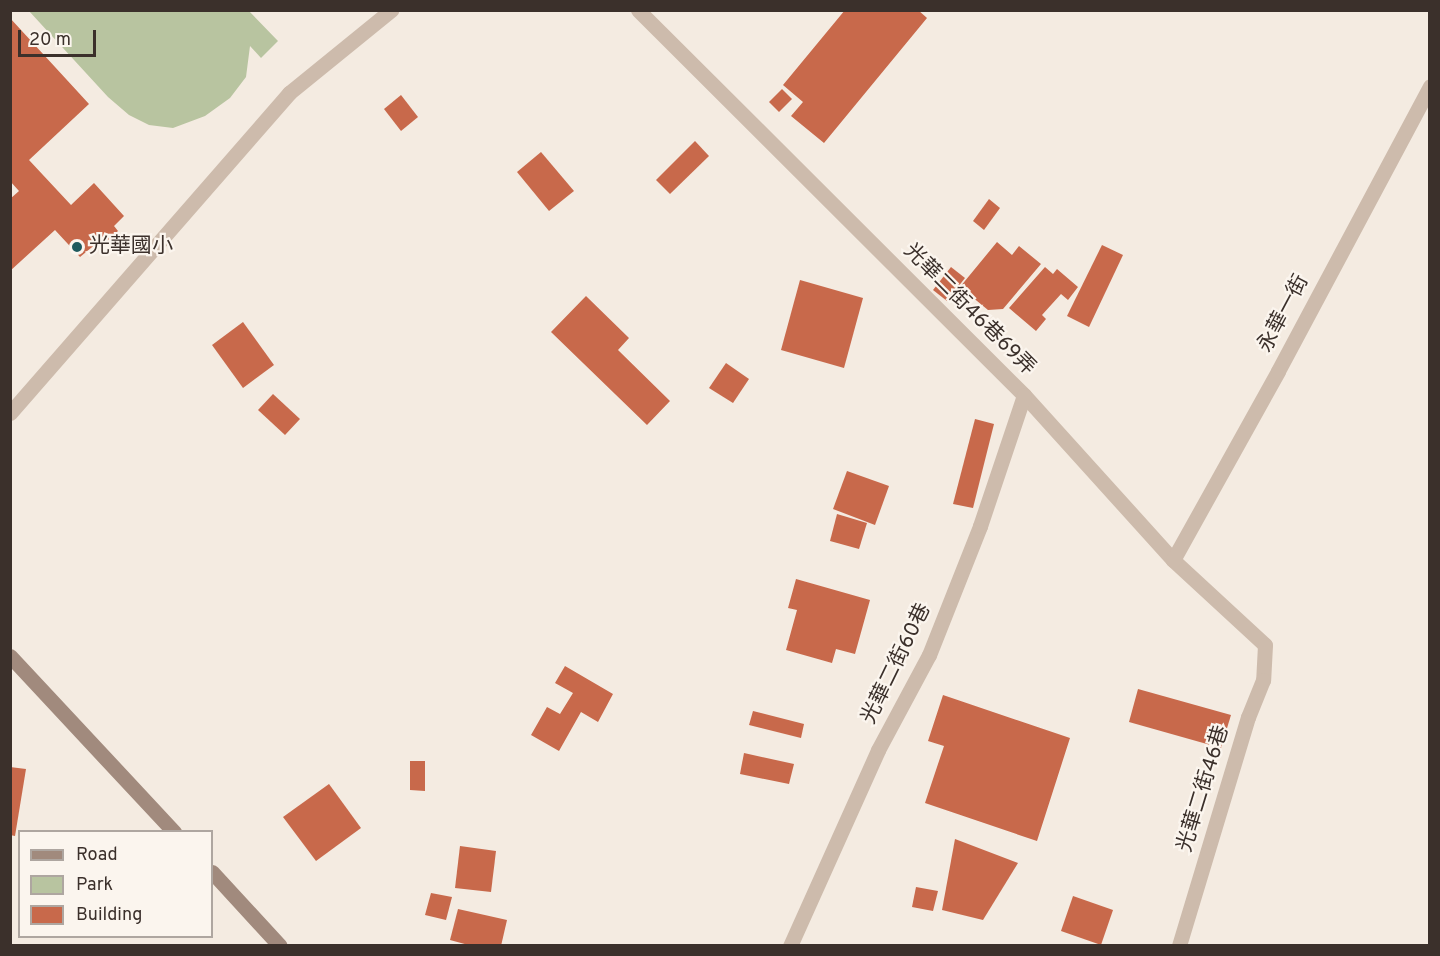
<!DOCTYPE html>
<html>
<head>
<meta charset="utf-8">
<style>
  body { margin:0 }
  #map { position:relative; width:1440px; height:956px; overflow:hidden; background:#f4ebe1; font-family:Overpass,"Noto Sans TC",sans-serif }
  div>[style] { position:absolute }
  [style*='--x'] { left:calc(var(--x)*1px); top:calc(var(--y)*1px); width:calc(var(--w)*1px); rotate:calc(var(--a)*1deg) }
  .green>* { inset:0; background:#b8c4a0 }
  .building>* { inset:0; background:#c8694b }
  .street>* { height:15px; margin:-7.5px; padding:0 7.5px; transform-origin:7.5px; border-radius:7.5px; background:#cdbbac }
  .secondary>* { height:15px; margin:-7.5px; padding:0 7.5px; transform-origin:7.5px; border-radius:7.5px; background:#a18a7d }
  .dots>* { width:16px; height:16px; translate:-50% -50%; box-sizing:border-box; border:3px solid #fbf5ee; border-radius:50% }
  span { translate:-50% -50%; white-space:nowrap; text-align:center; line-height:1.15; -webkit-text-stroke:4.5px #fbf5ee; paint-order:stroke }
  .poi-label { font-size:21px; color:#3b302b }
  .left { translate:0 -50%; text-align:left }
  .street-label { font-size:21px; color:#3b302b }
  .frame { position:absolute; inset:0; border:12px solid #3b302b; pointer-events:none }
  .legend { position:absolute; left:18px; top:830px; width:195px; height:108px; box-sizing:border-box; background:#fbf5ee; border:2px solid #aea6a0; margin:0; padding:8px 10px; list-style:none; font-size:18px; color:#3b302b }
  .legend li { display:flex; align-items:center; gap:12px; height:30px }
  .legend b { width:30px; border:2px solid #aea6a0 }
  .scale { position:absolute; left:18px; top:30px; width:78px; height:27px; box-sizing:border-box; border:3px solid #3b302b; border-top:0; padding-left:8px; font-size:18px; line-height:21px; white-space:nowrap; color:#3b302b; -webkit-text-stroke:4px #fbf5ee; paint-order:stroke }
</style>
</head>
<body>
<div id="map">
  <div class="green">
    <i style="clip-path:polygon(29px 11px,249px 11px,278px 41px,261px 58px,250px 46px,246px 77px,230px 98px,205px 116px,173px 128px,149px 125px,129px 115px,108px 97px)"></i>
  </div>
  <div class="building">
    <i style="clip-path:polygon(845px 10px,918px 10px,927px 18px,824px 143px,791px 116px,803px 102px,783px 85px)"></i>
    <i style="clip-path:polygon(10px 18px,89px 104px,29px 160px,71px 205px,94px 183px,124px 216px,114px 226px,118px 231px,100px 247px,97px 243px,80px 257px,55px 230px,10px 271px,10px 199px,19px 191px,10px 181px)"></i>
    <i style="clip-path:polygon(782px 89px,792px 99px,779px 112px,769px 102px)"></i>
    <i style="clip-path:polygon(401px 95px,418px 117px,401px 131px,384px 109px)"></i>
    <i style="clip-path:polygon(695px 141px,709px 156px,670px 194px,656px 180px)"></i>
    <i style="clip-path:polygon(541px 152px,574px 191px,549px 211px,517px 172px)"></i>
    <i style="clip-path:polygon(989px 199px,1000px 208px,984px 230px,973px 221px)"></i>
    <i style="clip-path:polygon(997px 242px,1012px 255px,1019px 246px,1041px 264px,1003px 309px,988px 310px,960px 287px)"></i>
    <i style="clip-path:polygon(1102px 245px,1123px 255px,1089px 327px,1067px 316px)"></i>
    <i style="clip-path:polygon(951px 267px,965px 278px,947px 301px,933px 290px)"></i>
    <i style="clip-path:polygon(1045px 267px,1053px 274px,1057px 269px,1078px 287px,1068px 300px,1061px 294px,1042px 315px,1046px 319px,1036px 331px,1009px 308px)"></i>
    <i style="clip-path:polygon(800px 280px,863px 298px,844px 368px,781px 350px)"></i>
    <i style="clip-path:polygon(586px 296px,629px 338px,618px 350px,670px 401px,647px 425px,551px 332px)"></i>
    <i style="clip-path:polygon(243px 322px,274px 365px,243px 388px,212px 345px)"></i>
    <i style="clip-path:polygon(726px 363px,749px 379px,733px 403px,709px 388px)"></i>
    <i style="clip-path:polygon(273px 394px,300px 419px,285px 435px,258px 410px)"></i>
    <i style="clip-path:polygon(975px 419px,994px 424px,973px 508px,953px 504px)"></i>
    <i style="clip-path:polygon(847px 471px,889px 486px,875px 525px,833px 509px)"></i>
    <i style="clip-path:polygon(837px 514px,867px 523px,859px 549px,830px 541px)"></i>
    <i style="clip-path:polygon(796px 579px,870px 600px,855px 654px,836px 649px,832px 663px,786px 650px,797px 610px,788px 608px)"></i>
    <i style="clip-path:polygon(565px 666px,613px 694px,598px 722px,581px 712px,559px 751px,531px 735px,547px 707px,560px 714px,573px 693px,555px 683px)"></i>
    <i style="clip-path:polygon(1138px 689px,1231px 715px,1221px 748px,1129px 722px)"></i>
    <i style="clip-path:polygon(943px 695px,1070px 738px,1037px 841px,925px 803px,944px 746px,928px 741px)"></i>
    <i style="clip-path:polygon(753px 711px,804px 724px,801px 738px,749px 725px)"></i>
    <i style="clip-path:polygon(744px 753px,794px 764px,789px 784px,740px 774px)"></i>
    <i style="clip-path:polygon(410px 761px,425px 761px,425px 791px,410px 790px)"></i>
    <i style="clip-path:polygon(10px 767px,26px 769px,15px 836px,10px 835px)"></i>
    <i style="clip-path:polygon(329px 784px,361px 828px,316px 861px,283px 817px)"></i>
    <i style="clip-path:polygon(955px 839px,1018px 863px,983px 920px,942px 910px)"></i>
    <i style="clip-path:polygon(460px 846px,496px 851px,491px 892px,455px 888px)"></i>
    <i style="clip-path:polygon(916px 887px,938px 891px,933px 911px,912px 907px)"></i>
    <i style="clip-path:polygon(431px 893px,452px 897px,446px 920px,425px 915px)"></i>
    <i style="clip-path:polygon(1073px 896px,1113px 910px,1101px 945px,1061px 931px)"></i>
    <i style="clip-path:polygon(458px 909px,507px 920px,501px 946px,472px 946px,450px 940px)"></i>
  </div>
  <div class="street">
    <i style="--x:638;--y:10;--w:545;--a:44.93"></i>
    <i style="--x:1024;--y:395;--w:222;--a:47.9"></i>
    <i style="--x:1173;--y:560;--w:125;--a:42.7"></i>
    <i style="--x:1265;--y:645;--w:35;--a:93"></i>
    <i style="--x:1263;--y:680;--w:40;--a:112"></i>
    <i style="--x:1248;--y:717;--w:239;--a:106.8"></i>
    <i style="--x:10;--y:413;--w:425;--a:-48.9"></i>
    <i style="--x:289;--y:93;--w:132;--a:-39.1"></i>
    <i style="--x:1173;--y:560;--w:216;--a:-60.9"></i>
    <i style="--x:1278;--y:371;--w:323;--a:-61.9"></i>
    <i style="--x:790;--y:946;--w:215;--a:-65.8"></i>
    <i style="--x:878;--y:750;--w:108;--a:-61.8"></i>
    <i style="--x:929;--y:655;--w:139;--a:-68.4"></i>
    <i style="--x:980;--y:526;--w:138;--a:-71.4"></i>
  </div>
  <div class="secondary">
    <i style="--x:10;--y:656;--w:241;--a:47"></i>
    <i style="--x:212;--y:872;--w:100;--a:47.4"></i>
  </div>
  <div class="dots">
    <i style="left:77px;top:247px;background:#1f5a5e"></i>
  </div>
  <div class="poi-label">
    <span class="left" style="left:89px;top:247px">光華國小</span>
  </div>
  <div class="street-label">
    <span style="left:969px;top:310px;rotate:45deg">光華二街46巷69弄</span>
    <span style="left:1284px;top:314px;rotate:-62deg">永華一街</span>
    <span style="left:897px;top:664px;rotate:-64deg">光華二街60巷</span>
    <span style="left:1204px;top:789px;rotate:-73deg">光華二街46巷</span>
  </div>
  <div class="frame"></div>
  <ul class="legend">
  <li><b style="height:8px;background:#a18a7d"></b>Road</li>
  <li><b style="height:16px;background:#b8c4a0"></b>Park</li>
  <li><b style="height:16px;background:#c8694b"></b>Building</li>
  </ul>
  <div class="scale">20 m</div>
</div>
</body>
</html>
